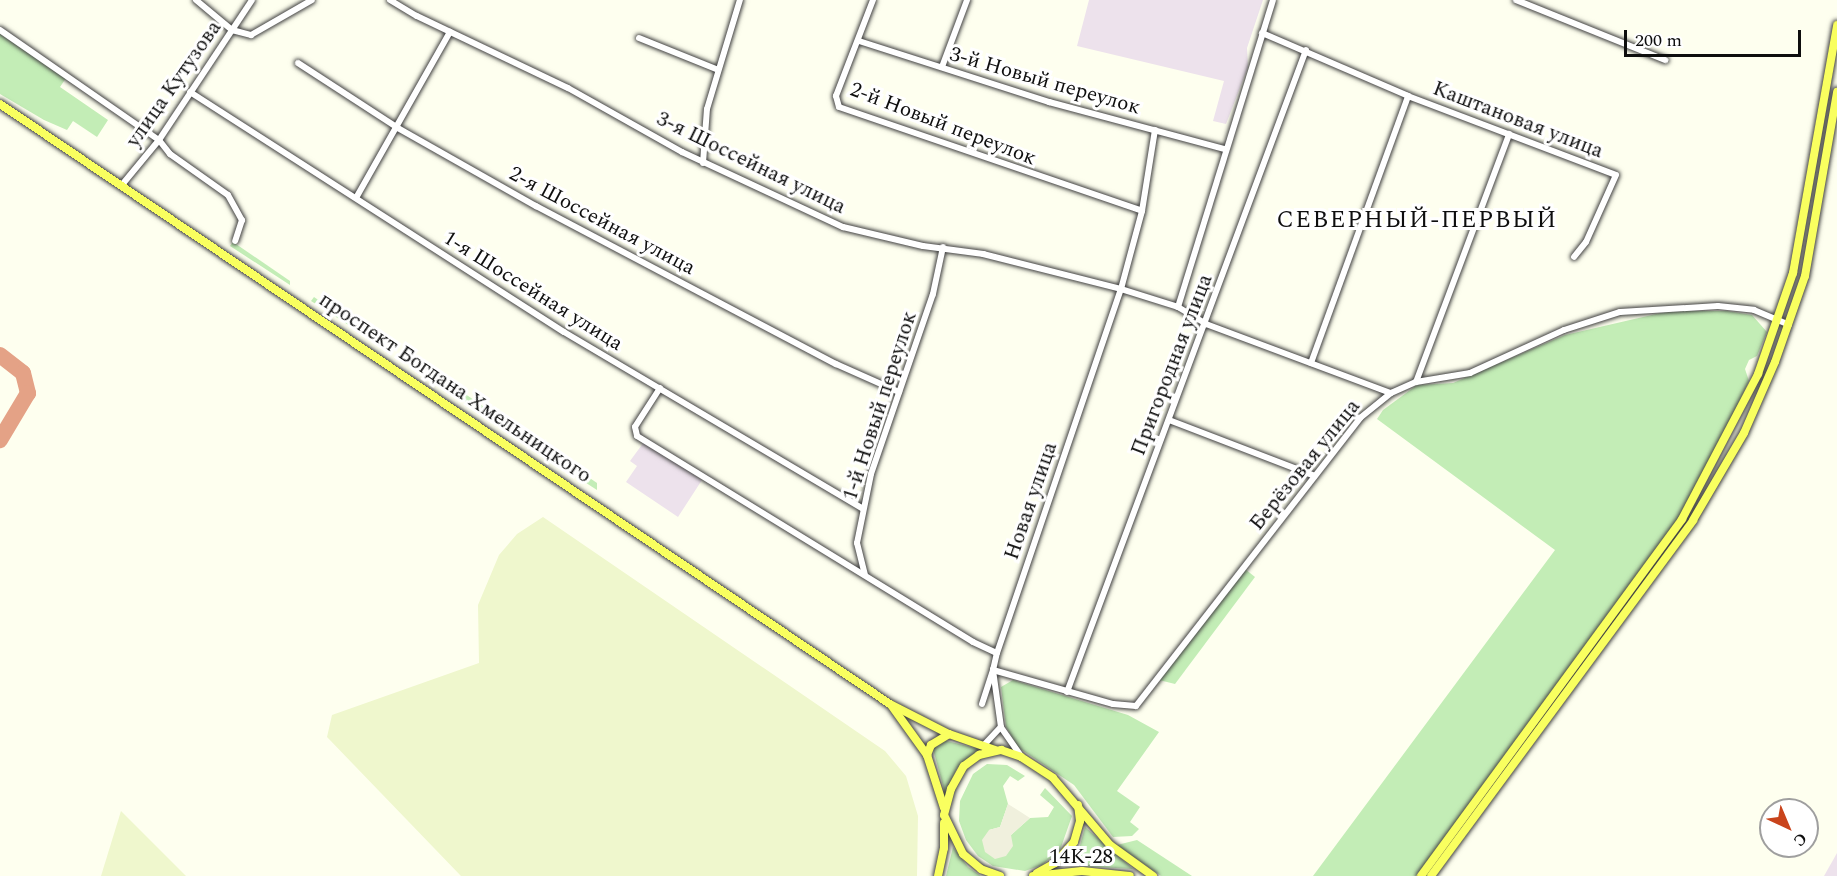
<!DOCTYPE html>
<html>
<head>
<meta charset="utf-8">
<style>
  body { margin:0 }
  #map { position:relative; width:1837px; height:876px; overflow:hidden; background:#feffef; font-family:Spectral,serif }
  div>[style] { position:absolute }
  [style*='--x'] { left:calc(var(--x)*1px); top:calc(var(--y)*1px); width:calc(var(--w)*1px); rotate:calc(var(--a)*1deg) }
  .industrial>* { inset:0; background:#ede2ec }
  .farmland>* { inset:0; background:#eff7cd }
  .green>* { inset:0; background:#c3edb6 }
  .plaza>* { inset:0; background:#f0f0dd }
  .taxiway>* { height:16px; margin:-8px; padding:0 8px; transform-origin:8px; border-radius:8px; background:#e4a286 }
  .roads { filter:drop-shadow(0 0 2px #414141) drop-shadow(0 0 2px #414141) }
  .minor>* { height:6px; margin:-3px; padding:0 3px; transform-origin:3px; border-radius:3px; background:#fff }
  .major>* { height:8px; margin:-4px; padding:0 4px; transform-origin:4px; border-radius:4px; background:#f9ff5f }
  span { translate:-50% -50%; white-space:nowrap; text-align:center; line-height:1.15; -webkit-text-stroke:6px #fff; paint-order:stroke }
  .street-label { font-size:21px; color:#0e0e0e }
  .quarter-label { font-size:24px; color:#0e0e0e; letter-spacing:1.5px }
  .north { position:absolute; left:1759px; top:798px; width:60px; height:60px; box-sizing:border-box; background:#fff; border:2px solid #9f9f9f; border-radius:50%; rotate:136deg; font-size:16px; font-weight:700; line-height:24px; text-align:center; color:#0e0e0e }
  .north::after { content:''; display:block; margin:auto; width:21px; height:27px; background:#c9441c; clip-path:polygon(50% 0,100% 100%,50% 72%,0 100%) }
  .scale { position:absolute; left:1624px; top:30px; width:177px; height:27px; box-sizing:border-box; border:3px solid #0e0e0e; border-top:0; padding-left:8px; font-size:18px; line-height:21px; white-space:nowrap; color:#0e0e0e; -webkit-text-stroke:4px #fff; paint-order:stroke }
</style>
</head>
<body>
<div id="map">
  <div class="industrial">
    <i style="clip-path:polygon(1089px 0,1263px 0,1247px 48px,1248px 67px,1226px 124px,1213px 121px,1224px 81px,1077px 46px)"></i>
    <i style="clip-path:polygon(644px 442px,702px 480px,678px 517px,626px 482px,637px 466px,630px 461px)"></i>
    <i style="clip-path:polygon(1837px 853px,1837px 876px,1824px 876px)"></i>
  </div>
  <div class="farmland">
    <i style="clip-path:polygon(543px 517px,885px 751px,906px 776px,918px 816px,917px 876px,461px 876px,327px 737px,332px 715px,479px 663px,478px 605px,499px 555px,517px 534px)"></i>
    <i style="clip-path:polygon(121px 811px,186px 876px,101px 876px)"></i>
  </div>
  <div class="green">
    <i style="clip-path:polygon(0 34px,66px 78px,60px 87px,108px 120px,97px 137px,73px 121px,67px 130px,44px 120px,0 94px)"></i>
    <i style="clip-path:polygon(233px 242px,290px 281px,290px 285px,230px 246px)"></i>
    <i style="clip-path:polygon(314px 297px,375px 339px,375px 342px,311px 301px)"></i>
    <i style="clip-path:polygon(1669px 311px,1727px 311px,1752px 315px,1767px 332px,1757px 356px,1749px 360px,1745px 369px,1749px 381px,1724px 434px,1677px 523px,1416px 876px,1313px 876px,1555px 550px,1377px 419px,1383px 410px,1417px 385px,1453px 383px,1565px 335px)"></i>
    <i style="clip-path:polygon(413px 358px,500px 418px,500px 424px,409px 365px,407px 361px)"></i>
    <i style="clip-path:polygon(512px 425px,597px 483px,597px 490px,507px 432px,507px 426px)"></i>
    <i style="clip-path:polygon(1245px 569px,1255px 577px,1175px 684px,1159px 680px)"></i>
    <i style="clip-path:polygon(1013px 680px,1128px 715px,1159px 732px,1117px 791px,1140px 807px,1130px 822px,1139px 829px,1132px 836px,1113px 837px,1074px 785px,1019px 748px,1006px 727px,1001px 687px)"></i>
    <i style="clip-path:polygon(943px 740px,979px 749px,957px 768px,945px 793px,933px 749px)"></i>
    <i style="clip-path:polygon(987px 764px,1007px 765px,1025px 776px,1018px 781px,1010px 776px,1003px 786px,1008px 804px,1000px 827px,989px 830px,1011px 835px,1030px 818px,1048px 817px,1054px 807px,1040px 795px,1045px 788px,1072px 816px,1060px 850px,1042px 865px,1025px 871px,993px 866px,978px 856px,966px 840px,959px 821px,960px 801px,973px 774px)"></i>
    <i style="clip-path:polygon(1085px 827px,1133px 869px,1064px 865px,1079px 849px)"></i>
    <i style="clip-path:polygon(1137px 840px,1192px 876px,1161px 876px,1117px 845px)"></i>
    <i style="clip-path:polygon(953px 847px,968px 867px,981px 876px,946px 876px)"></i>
  </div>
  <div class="plaza">
    <i style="clip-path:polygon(1008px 804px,1030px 818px,1011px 835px,1013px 846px,1006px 856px,995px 859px,985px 852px,982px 840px,989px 830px,1000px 827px)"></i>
  </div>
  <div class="taxiway">
    <i style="--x:0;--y:355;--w:29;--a:38"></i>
    <i style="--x:23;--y:373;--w:21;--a:76"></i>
    <i style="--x:28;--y:393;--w:55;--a:120.8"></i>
  </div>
  <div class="roads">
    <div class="minor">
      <i style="--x:196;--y:0;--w:47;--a:39.8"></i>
      <i style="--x:232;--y:30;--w:20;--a:15"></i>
      <i style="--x:251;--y:35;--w:70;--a:-29.8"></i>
      <i style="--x:390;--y:0;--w:31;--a:31"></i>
      <i style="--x:417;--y:16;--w:167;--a:25.5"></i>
      <i style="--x:568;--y:88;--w:131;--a:29.3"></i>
      <i style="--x:682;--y:152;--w:178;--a:25"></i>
      <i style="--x:843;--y:227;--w:82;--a:13.4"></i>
      <i style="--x:923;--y:246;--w:61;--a:7.6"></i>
      <i style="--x:983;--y:254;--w:142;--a:14.2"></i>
      <i style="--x:1121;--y:289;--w:81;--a:-74.9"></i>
      <i style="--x:1142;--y:211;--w:82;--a:-80.9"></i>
      <i style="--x:873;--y:0;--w:103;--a:111.1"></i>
      <i style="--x:836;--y:96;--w:11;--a:75"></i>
      <i style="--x:839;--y:107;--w:320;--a:18.9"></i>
      <i style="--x:1516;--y:0;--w:161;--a:21.9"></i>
      <i style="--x:0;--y:30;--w:193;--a:34.7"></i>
      <i style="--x:159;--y:140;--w:18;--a:52"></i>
      <i style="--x:170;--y:154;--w:71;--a:35.3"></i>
      <i style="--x:228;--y:195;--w:29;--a:61"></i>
      <i style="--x:242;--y:220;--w:22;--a:108"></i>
      <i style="--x:1262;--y:33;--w:159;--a:23.3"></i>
      <i style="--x:1408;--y:96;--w:222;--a:20.8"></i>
      <i style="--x:1616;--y:175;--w:73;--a:114.1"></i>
      <i style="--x:1586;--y:242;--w:19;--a:129"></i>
      <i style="--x:639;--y:38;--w:83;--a:21.9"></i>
      <i style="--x:859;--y:41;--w:200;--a:17.8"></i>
      <i style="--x:1049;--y:102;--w:181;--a:15"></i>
      <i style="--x:298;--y:63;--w:119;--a:33"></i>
      <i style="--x:398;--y:128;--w:159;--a:29.5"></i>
      <i style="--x:536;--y:206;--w:339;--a:27.8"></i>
      <i style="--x:836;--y:364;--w:69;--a:24"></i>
      <i style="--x:942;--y:67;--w:72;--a:-69.5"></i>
      <i style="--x:190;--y:92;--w:444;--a:32.7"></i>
      <i style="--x:564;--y:332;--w:347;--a:30.6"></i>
      <i style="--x:703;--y:163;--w:54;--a:-85.8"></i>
      <i style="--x:707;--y:109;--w:114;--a:-73.2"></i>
      <i style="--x:121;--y:186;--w:60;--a:-50.4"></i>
      <i style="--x:159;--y:140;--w:168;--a:-56.4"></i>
      <i style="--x:356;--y:198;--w:191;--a:-60.5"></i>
      <i style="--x:1178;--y:307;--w:33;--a:31"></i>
      <i style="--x:1206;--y:324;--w:197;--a:20.5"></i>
      <i style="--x:1311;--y:363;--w:284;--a:-70"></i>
      <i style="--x:1416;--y:382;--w:55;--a:-9.5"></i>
      <i style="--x:1470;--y:373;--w:103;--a:-24.6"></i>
      <i style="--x:1564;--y:330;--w:59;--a:-17.8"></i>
      <i style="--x:1620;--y:312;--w:98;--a:-3.5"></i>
      <i style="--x:1718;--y:306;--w:36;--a:6"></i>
      <i style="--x:1754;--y:310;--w:38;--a:23"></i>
      <i style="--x:660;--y:388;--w:46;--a:122.7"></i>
      <i style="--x:635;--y:427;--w:9;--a:77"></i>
      <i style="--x:637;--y:436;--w:394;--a:31.5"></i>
      <i style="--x:973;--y:642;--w:26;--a:25"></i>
      <i style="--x:1169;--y:420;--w:156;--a:21"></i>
      <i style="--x:865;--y:575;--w:33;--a:-104"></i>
      <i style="--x:857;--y:543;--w:70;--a:-78.5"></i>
      <i style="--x:871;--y:474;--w:190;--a:-71"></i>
      <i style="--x:933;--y:294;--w:48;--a:-78"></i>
      <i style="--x:1067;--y:692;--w:685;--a:-69.58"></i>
      <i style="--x:982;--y:704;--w:36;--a:-72"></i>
      <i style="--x:993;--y:670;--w:125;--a:15.8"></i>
      <i style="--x:1113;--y:704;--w:23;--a:5"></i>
      <i style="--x:1136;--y:706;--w:365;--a:-52.1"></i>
      <i style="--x:1360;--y:418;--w:40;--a:-39"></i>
      <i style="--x:1391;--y:393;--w:27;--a:-24"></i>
      <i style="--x:1416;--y:382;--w:265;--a:-69.4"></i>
      <i style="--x:983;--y:746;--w:26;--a:-47"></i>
      <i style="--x:1021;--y:756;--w:35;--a:-125"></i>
      <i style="--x:1001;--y:727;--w:58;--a:-98"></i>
      <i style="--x:993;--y:670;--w:17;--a:-77"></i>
      <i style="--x:997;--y:653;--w:385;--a:-71.2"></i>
      <i style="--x:1121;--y:289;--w:60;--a:17.5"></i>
      <i style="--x:1178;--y:307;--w:321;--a:-72.8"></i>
    </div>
    <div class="major">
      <i style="--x:0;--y:104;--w:1073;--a:33.99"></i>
      <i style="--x:890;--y:704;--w:66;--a:27"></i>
      <i style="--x:949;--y:734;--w:49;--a:19.2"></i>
      <i style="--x:891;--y:705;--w:62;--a:54.2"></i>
      <i style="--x:927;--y:755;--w:56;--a:72.2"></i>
      <i style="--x:927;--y:755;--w:11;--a:-68"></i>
      <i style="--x:931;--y:745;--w:21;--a:-31"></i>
      <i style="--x:1037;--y:873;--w:21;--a:-29"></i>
      <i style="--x:1055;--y:863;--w:28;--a:-48"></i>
      <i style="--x:1074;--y:842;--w:22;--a:-74"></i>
      <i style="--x:1080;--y:821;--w:16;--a:-97"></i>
      <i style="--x:938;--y:876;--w:29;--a:-78"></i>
      <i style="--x:944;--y:848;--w:25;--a:-90"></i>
      <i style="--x:1000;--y:876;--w:20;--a:-160"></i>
      <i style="--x:981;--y:869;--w:23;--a:-140"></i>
      <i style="--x:963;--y:854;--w:43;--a:-116"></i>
      <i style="--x:944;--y:815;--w:27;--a:-75"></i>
      <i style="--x:951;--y:789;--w:26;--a:-61"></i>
      <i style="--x:964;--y:766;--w:19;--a:-36"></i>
      <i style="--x:979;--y:755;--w:23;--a:-13"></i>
      <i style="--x:1001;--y:750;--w:21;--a:19"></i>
      <i style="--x:1021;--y:757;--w:38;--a:33"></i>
      <i style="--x:1053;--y:778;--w:88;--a:49.6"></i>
      <i style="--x:1110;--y:845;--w:53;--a:35.8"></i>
      <i style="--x:1033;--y:876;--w:49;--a:-5.8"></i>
      <i style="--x:1082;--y:871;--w:48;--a:5.9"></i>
      <i style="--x:1421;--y:876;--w:442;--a:-53.8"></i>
      <i style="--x:1682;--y:519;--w:164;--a:-62.3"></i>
      <i style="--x:1758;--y:374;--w:107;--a:-70.9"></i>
      <i style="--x:1793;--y:273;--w:252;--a:-79.9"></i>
      <i style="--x:1431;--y:876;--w:442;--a:-53.6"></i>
      <i style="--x:1693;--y:520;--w:101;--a:-59.6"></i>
      <i style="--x:1744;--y:433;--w:77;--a:-66.4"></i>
      <i style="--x:1775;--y:362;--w:91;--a:-70.8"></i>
      <i style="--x:1805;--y:276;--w:187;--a:-80.1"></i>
    </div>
  </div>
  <div class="street-label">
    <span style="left:1045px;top:81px;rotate:16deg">3-й Новый переулок</span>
    <span style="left:174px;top:84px;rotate:-55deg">улица Кутузова</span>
    <span style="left:1518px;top:120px;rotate:21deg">Каштановая улица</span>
    <span style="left:943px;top:124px;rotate:21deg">2-й Новый переулок</span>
    <span style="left:751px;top:163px;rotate:26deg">3-я Шоссейная улица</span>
    <span style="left:602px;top:221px;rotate:28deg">2-я Шоссейная улица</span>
    <span style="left:533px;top:291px;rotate:32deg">1-я Шоссейная улица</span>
    <span style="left:1172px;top:365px;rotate:-69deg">Пригородная улица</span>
    <span style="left:455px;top:388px;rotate:34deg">проспект Богдана Хмельницкого</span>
    <span style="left:880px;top:406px;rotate:-72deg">1-й Новый переулок</span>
    <span style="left:1305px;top:465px;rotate:-51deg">Берёзовая улица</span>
    <span style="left:1031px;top:501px;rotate:-71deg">Новая улица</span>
    <span style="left:1081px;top:857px">14К-28</span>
  </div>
  <div class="quarter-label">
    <span style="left:1417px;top:221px">СЕВЕРНЫЙ-ПЕРВЫЙ</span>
  </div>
  <div class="north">С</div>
  <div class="scale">200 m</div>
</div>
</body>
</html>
